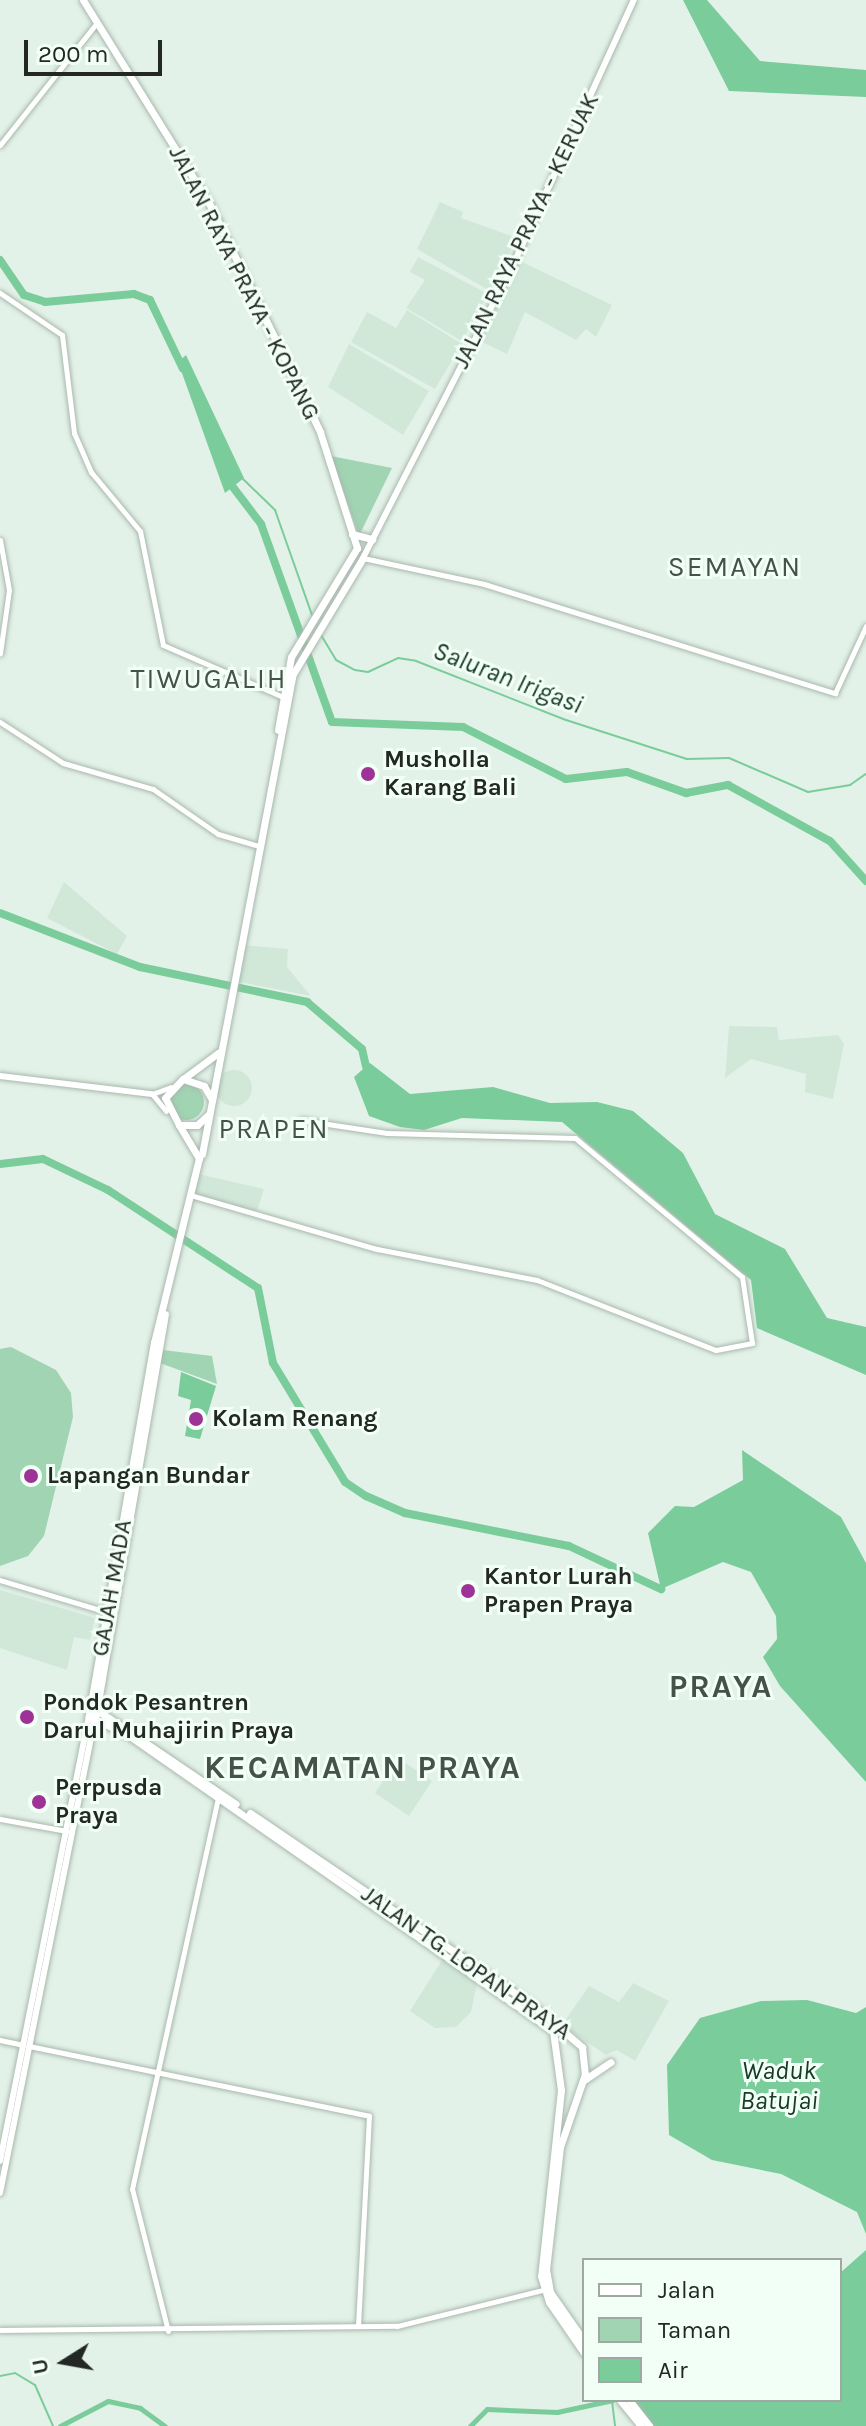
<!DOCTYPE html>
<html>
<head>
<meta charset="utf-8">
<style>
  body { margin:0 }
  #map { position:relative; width:866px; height:2426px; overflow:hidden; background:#e3f2e8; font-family:Karla,sans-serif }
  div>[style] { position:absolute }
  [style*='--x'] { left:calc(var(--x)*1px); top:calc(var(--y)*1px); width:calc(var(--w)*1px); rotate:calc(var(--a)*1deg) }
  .built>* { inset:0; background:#d1e8d8 }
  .round { border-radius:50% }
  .green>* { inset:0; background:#a0d4b2 }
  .water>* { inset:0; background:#7bcc9b }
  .stream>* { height:2px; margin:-1px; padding:0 1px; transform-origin:1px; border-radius:1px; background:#7bcc9b }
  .canal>* { height:5px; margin:-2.5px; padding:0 2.5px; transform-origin:2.5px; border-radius:2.5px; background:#7bcc9b }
  .river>* { height:8px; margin:-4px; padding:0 4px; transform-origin:4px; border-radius:4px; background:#7bcc9b }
  .roads { filter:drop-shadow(0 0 2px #a9b8ae) drop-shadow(0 0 2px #a9b8ae) }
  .secondary>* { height:5px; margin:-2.5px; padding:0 2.5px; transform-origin:2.5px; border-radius:2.5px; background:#fff }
  .primary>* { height:6px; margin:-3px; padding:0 3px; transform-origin:3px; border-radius:3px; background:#fff }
  .highway>* { height:7px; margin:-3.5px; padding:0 3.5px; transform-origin:3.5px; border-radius:3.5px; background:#fff }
  .dots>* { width:22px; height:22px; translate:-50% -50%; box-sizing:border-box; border:4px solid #f2fff6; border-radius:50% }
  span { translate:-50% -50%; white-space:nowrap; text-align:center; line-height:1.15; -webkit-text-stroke:6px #f2fff6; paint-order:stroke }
  .street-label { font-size:24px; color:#232825 }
  .poi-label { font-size:24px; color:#232825; font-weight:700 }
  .left { translate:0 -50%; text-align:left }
  .water-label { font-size:26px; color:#183b27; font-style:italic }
  .quarter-label { font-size:28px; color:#45524a; letter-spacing:2px }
  .district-label { font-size:32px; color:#45524a; font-weight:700; letter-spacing:2px }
  .legend { position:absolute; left:582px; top:2258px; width:260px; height:144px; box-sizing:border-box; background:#f2fff6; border:2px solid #9fa9a2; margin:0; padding:10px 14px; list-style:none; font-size:24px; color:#232825 }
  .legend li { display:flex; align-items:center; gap:16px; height:40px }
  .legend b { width:40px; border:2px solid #9fa9a2 }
  .north { position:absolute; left:24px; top:2322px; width:80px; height:80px; -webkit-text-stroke:6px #f2fff6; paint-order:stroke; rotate:259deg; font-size:22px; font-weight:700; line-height:32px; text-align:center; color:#232825 }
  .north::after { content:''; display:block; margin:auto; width:28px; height:36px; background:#232825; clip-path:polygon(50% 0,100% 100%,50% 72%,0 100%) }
  .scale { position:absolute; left:24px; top:40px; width:138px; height:36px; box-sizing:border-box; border:4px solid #232825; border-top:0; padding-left:10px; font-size:24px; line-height:28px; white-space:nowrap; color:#232825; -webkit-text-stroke:6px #f2fff6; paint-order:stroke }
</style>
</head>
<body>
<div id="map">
  <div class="built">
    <i style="clip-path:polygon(440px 202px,463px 212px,461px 218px,517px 238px,490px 291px,417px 249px)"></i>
    <i style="clip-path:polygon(418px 257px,488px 294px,462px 341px,406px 308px,425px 280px,410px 272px)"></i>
    <i style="clip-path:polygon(520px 261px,612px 305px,596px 337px,586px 329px,576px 340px,525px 312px,507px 354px,480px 341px)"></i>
    <i style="clip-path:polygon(407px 310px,462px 344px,435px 389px,351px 342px,367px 312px,396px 328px)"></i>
    <i style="clip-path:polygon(349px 344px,429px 391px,403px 435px,328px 387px)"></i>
    <i style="clip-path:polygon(64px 882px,127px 936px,117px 954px,47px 918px)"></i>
    <i style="clip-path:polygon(242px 945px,288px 949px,287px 967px,311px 996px,235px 981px)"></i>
    <i style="clip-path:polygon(729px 1026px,777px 1027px,779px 1040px,838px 1035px,844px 1044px,833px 1099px,805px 1092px,806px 1074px,751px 1059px,725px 1078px)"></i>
    <i class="round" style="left:216px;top:1070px;width:36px;height:36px"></i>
    <i style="clip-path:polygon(199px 1174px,264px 1189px,256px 1214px,195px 1193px)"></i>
    <i style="clip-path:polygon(0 1590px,95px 1618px,90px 1640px,74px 1637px,67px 1670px,0 1648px)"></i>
    <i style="clip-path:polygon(398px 1758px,432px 1781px,409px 1816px,375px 1793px)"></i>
    <i style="clip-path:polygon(444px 1957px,478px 1979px,471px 2012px,456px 2027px,435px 2028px,410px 2011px)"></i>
    <i style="clip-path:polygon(633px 1983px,669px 2001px,635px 2061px,617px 2050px,606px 2055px,562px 2025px,589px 1986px,619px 2002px)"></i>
  </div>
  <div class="green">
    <i style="clip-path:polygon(331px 456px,392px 468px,359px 536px)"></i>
    <i class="round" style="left:168px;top:1084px;width:36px;height:36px"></i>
    <i style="clip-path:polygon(11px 1347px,56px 1370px,71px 1393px,73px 1417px,44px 1536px,28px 1556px,0 1566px,0 1349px)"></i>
    <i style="clip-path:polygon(163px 1350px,212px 1356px,217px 1384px,160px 1363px)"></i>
  </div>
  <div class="water">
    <i style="clip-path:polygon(683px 0,707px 0,760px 61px,866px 70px,866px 97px,729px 91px)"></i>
    <i style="clip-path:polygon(186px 355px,244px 478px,225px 493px,178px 362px)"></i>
    <i style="clip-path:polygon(370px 1063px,410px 1094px,493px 1087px,550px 1103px,597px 1102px,633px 1111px,683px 1153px,715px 1214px,785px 1249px,827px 1318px,866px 1327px,866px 1375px,757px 1328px,751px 1280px,562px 1122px,462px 1118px,424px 1130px,400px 1127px,369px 1116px,354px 1077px)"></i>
    <i style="clip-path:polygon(181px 1372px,216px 1386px,200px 1439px,185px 1436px,191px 1400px,178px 1396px)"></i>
    <i style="clip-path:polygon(742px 1450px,841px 1517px,866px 1563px,866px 1782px,780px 1686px,763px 1657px,777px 1639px,776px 1616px,751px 1572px,723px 1562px,661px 1589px,648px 1533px,675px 1506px,694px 1507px,743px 1480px)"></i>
    <i style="clip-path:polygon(807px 2000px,856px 2013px,866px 2007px,866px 2234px,857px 2212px,781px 2174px,712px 2160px,669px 2135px,667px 2065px,700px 2018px,761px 2001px)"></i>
    <i style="clip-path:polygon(866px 2250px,866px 2426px,653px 2426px,632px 2400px,840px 2400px,840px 2273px)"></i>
  </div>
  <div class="stream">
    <i style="--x:243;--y:479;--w:45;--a:44.1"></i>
    <i style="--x:275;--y:510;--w:111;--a:70.6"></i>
    <i style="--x:321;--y:635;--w:29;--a:59"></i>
    <i style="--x:336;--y:660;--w:21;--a:28"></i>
    <i style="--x:355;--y:670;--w:13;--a:9"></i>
    <i style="--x:368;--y:672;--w:33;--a:-25"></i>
    <i style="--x:398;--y:658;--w:18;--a:9"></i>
    <i style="--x:416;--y:661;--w:161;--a:21.5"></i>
    <i style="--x:566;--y:720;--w:127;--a:17.9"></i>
    <i style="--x:687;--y:759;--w:42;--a:-1.4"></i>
    <i style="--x:729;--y:758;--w:86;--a:23.3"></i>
    <i style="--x:808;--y:792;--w:43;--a:-9.5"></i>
    <i style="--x:850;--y:785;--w:19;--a:-35"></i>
    <i style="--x:0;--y:2376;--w:15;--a:-11"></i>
    <i style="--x:15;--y:2373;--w:23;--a:31"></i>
    <i style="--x:35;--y:2385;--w:45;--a:66.3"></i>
    <i style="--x:612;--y:2401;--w:25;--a:83"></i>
  </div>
  <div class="canal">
    <i style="--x:60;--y:2426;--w:54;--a:-27.5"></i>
    <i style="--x:108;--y:2401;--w:33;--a:12"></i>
    <i style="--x:140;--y:2408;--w:31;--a:36"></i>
    <i style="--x:470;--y:2426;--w:24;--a:-45"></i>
    <i style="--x:487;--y:2409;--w:70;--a:2.5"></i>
    <i style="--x:557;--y:2412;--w:57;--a:-12.1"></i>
  </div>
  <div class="river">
    <i style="--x:0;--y:260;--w:42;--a:55.6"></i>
    <i style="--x:24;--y:295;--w:22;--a:18"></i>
    <i style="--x:45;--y:302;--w:89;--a:-5.1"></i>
    <i style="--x:134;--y:294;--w:17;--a:21"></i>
    <i style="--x:150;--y:300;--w:76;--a:64.4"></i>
    <i style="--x:226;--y:478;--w:58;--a:52.7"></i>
    <i style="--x:261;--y:524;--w:210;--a:70.3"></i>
    <i style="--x:332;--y:722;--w:131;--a:2.2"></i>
    <i style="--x:463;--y:727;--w:115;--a:26.8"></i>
    <i style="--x:566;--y:779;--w:61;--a:-6.5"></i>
    <i style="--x:627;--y:772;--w:63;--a:19.6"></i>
    <i style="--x:686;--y:793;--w:43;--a:-10.8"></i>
    <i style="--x:728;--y:785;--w:116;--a:28.8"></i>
    <i style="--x:830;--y:841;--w:54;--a:48"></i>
    <i style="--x:0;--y:913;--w:150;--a:21.1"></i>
    <i style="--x:140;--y:967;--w:171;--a:11.8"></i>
    <i style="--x:307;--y:1002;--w:72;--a:40.5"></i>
    <i style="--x:362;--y:1049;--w:18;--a:77"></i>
    <i style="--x:0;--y:1164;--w:43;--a:-6.6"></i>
    <i style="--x:43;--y:1159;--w:72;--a:25.5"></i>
    <i style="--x:108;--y:1190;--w:179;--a:33.2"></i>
    <i style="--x:258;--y:1288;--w:76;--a:78.7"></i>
    <i style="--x:273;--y:1363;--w:139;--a:58.8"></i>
    <i style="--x:345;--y:1482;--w:25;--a:34"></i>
    <i style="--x:366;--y:1496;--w:43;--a:23.6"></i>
    <i style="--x:405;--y:1513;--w:167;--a:11.4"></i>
    <i style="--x:569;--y:1546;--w:102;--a:25.1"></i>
  </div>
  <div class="roads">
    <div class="secondary">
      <i style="--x:0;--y:145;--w:154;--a:-51.6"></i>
      <i style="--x:0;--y:293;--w:75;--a:34.1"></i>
      <i style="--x:62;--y:335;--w:99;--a:83"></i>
      <i style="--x:74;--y:433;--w:43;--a:66.4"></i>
      <i style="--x:91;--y:472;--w:77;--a:50.3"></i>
      <i style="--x:140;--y:531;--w:116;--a:78.6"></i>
      <i style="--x:163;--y:645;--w:129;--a:23.4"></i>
      <i style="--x:0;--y:540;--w:51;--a:79.8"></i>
      <i style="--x:9;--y:590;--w:64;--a:98.1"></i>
      <i style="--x:363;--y:558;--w:124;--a:12.1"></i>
      <i style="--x:484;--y:584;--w:368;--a:17.3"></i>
      <i style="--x:835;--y:693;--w:74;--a:-65.2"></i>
      <i style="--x:0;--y:722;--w:75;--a:33.1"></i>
      <i style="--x:63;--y:763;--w:94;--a:16.1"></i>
      <i style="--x:153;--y:789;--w:79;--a:34.7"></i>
      <i style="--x:218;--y:834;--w:43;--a:16.3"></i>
      <i style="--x:166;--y:1111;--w:22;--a:-129"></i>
      <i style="--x:152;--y:1094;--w:20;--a:-20"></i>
      <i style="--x:194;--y:1196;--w:191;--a:16.2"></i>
      <i style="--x:377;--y:1249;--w:163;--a:11"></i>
      <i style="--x:537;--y:1280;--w:192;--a:21.4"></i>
      <i style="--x:716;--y:1350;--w:37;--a:-11"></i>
      <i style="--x:752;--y:1343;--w:67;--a:-98.6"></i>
      <i style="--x:742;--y:1277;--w:217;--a:-140.2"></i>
      <i style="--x:575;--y:1138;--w:188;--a:-178.5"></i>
      <i style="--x:387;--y:1133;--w:87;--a:-171.4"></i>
      <i style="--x:0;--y:1580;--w:112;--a:16.7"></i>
      <i style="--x:0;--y:1819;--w:68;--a:10.2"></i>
      <i style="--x:0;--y:2040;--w:24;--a:12"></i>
      <i style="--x:29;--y:2046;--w:347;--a:11.6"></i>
      <i style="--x:369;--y:2116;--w:208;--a:93"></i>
      <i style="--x:0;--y:2330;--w:397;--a:-0.6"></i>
      <i style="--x:397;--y:2326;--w:150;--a:-13.9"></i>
      <i style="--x:168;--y:2331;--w:146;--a:-104.2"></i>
      <i style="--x:132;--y:2189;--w:400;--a:-77.6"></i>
    </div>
    <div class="primary">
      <i style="--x:363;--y:558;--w:329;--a:-62.9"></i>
      <i style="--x:513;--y:265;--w:291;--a:-65.5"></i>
      <i style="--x:0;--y:1076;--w:153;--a:6.8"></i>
      <i style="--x:0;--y:2161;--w:454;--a:-78.7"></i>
      <i style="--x:0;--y:2193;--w:483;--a:-78.7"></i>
    </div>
    <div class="highway">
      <i style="--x:83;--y:0;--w:239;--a:58.2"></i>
      <i style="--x:209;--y:203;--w:254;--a:64.1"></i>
      <i style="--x:320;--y:432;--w:122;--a:72.3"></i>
      <i style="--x:357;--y:548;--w:127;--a:121.2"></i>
      <i style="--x:291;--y:657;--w:74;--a:100.1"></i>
      <i style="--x:352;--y:534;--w:21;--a:14"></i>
      <i style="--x:183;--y:1079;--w:44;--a:-36.6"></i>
      <i style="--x:209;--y:1114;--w:16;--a:137"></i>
      <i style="--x:197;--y:1125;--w:18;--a:180"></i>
      <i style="--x:179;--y:1125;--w:30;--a:-117"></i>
      <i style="--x:165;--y:1098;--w:26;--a:-47"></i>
      <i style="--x:183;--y:1079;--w:22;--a:18"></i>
      <i style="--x:204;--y:1086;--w:14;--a:60"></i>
      <i style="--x:179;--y:1125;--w:39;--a:59"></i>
      <i style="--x:199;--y:1158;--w:189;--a:103.7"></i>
      <i style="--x:154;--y:1342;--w:380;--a:99.9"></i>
      <i style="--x:89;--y:1716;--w:43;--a:26"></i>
      <i style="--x:128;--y:1735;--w:518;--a:34.86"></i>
      <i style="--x:553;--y:2031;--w:60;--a:82.3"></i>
      <i style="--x:561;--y:2090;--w:187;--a:96.1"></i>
      <i style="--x:541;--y:2276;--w:27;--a:73"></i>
      <i style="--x:549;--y:2302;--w:62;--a:55.5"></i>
      <i style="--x:202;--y:1154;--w:489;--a:-79.3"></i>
      <i style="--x:293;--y:674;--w:135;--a:-58.9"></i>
      <i style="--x:94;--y:1708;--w:171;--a:34.1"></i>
      <i style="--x:95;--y:1719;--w:411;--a:-80.2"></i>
      <i style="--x:250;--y:1813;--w:345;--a:34.2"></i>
      <i style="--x:535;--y:2007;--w:62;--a:40.4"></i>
      <i style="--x:582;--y:2047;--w:27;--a:84"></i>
      <i style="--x:585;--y:2074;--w:77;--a:108.9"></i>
      <i style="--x:560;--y:2147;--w:123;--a:96.5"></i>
      <i style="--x:546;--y:2269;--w:23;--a:80"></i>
      <i style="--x:550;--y:2292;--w:60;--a:55.2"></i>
      <i style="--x:584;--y:2080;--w:32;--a:-34"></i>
      <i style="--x:620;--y:2400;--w:33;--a:51"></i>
      <i style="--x:629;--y:2400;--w:33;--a:52"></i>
    </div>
  </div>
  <div class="dots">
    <i style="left:368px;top:774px;background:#9d3396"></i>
    <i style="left:196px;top:1419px;background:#9d3396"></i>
    <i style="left:31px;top:1476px;background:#9d3396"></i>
    <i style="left:468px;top:1591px;background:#9d3396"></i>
    <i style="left:27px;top:1717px;background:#9d3396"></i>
    <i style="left:39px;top:1802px;background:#9d3396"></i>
  </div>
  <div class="street-label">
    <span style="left:526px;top:231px;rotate:-64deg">JALAN RAYA PRAYA - KERUAK</span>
    <span style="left:244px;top:283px;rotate:63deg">JALAN RAYA PRAYA - KOPANG</span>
    <span style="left:112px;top:1588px;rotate:-80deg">GAJAH MADA</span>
    <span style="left:466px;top:1963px;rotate:35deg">JALAN TG. LOPAN PRAYA</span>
  </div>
  <div class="poi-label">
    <span class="left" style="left:384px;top:774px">Musholla<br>Karang Bali</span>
    <span class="left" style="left:212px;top:1419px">Kolam Renang</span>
    <span class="left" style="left:47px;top:1476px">Lapangan Bundar</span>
    <span class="left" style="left:484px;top:1591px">Kantor Lurah<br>Prapen Praya</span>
    <span class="left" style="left:43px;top:1717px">Pondok Pesantren<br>Darul Muhajirin Praya</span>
    <span class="left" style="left:55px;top:1802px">Perpusda<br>Praya</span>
  </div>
  <div class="water-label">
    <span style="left:508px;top:678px;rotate:21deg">Saluran Irigasi</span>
    <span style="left:779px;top:2086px">Waduk<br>Batujai</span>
  </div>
  <div class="quarter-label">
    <span style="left:735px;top:567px">SEMAYAN</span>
    <span style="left:209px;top:679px">TIWUGALIH</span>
    <span style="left:274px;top:1129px">PRAPEN</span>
  </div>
  <div class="district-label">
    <span style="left:721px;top:1687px">PRAYA</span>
    <span style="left:363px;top:1768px">KECAMATAN PRAYA</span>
  </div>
  <ul class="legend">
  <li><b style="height:10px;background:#fff"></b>Jalan</li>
  <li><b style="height:22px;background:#a0d4b2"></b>Taman</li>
  <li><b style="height:22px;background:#7bcc9b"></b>Air</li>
  </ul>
  <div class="north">U</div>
  <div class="scale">200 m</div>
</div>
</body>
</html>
